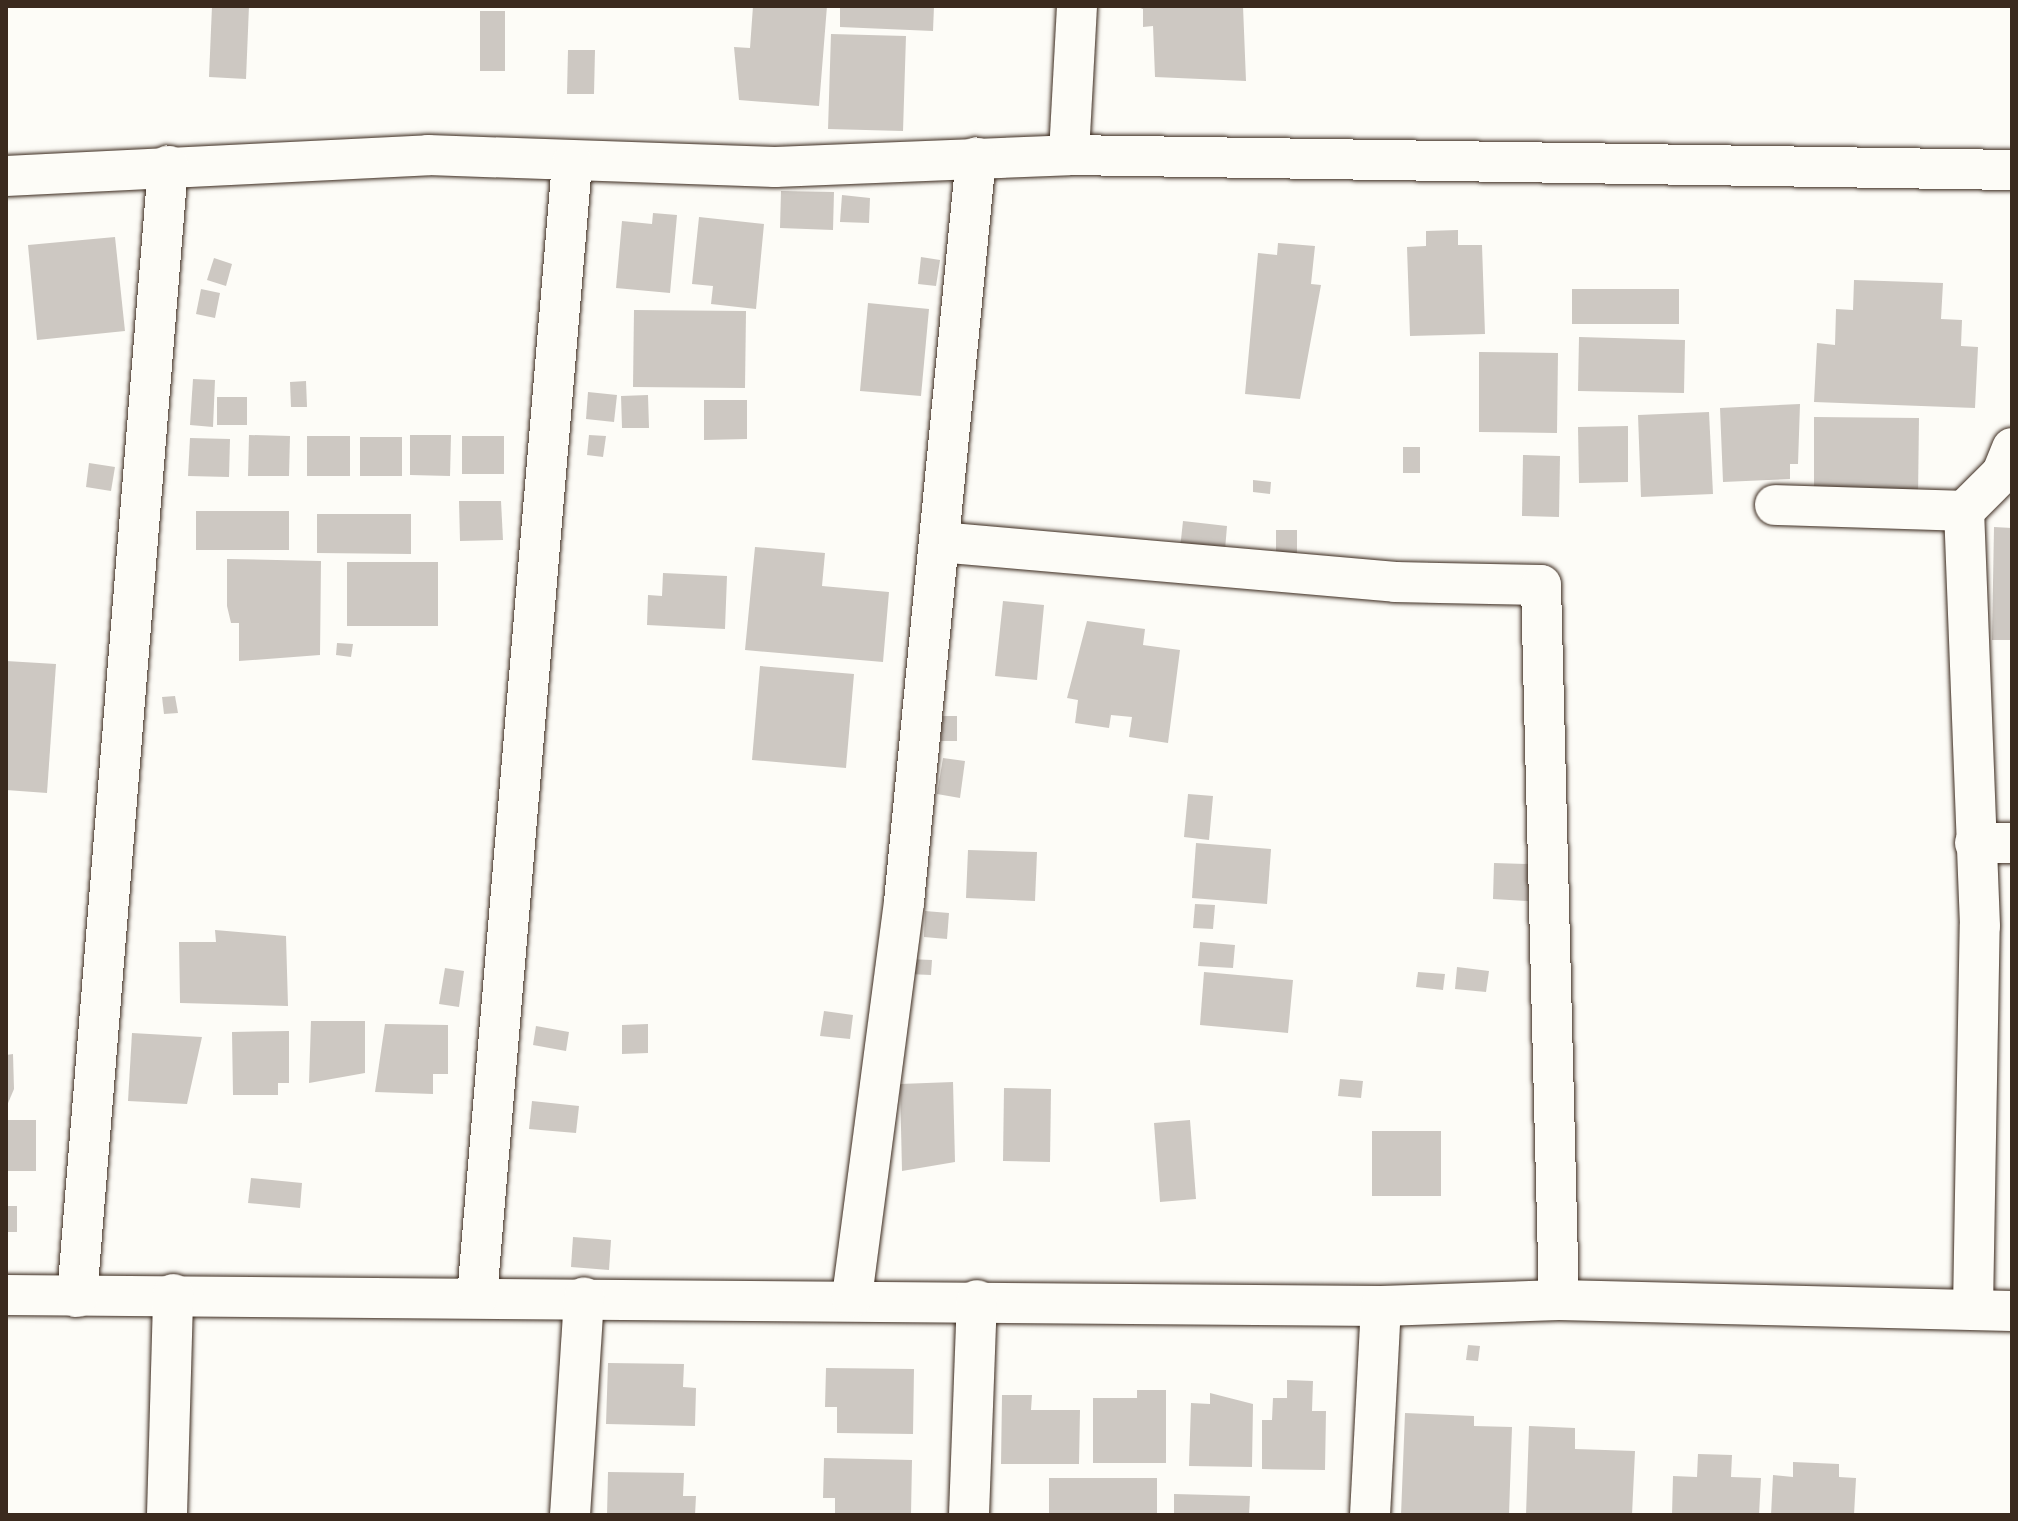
<!DOCTYPE html>
<html>
<head>
<meta charset="utf-8">
<style>
  body { margin:0 }
  #map { position:relative; width:2018px; height:1521px; overflow:hidden; background:#fdfcf7; font-family:"Shantell Sans",sans-serif }
  div>[style] { position:absolute }
  [style*='--x'] { left:calc(var(--x)*1px); top:calc(var(--y)*1px); width:calc(var(--w)*1px); rotate:calc(var(--a)*1deg) }
  .building>* { inset:0; background:#cdc8c2 }
  .roads { filter:drop-shadow(0 0 2px #3b2a1e) drop-shadow(0 0 2px #3b2a1e) }
  .minor>* { height:40px; margin:-20px; padding:0 20px; transform-origin:20px; border-radius:20px; background:#fdfcf7 }
  span { translate:-50% -50%; white-space:nowrap; text-align:center; line-height:1.15; -webkit-text-stroke:8px #fdfcf7; paint-order:stroke }
  .frame { position:absolute; inset:0; border:8px solid #3b2a1e; pointer-events:none }
</style>
</head>
<body>
<div id="map">
  <div class="building">
    <i style="clip-path:polygon(212px 6px,249px 6px,246px 79px,209px 77px)"></i>
    <i style="clip-path:polygon(753px 6px,827px 6px,819px 106px,739px 100px,734px 47px,750px 48px)"></i>
    <i style="clip-path:polygon(840px 6px,934px 6px,933px 31px,840px 27px)"></i>
    <i style="clip-path:polygon(1135px 6px,1243px 6px,1246px 81px,1155px 77px,1153px 26px,1143px 27px,1143px 9px)"></i>
    <i style="clip-path:polygon(480px 11px,505px 11px,505px 71px,480px 71px)"></i>
    <i style="clip-path:polygon(831px 34px,906px 36px,903px 131px,828px 129px)"></i>
    <i style="clip-path:polygon(568px 50px,595px 50px,594px 94px,567px 94px)"></i>
    <i style="clip-path:polygon(781px 191px,834px 192px,833px 230px,780px 228px)"></i>
    <i style="clip-path:polygon(842px 195px,870px 198px,869px 223px,840px 222px)"></i>
    <i style="clip-path:polygon(653px 213px,677px 215px,670px 293px,616px 288px,622px 221px,652px 224px)"></i>
    <i style="clip-path:polygon(699px 217px,764px 224px,756px 309px,711px 304px,713px 286px,692px 284px)"></i>
    <i style="clip-path:polygon(1458px 230px,1458px 245px,1482px 245px,1485px 334px,1410px 336px,1407px 247px,1426px 246px,1426px 231px)"></i>
    <i style="clip-path:polygon(115px 237px,125px 331px,37px 340px,28px 245px)"></i>
    <i style="clip-path:polygon(1278px 243px,1315px 246px,1311px 284px,1321px 285px,1300px 399px,1245px 394px,1258px 253px,1277px 255px)"></i>
    <i style="clip-path:polygon(921px 257px,940px 260px,936px 286px,918px 284px)"></i>
    <i style="clip-path:polygon(214px 258px,232px 264px,226px 286px,207px 280px)"></i>
    <i style="clip-path:polygon(1854px 280px,1943px 283px,1941px 319px,1962px 320px,1961px 346px,1978px 347px,1975px 408px,1814px 402px,1817px 343px,1835px 345px,1836px 309px,1853px 310px)"></i>
    <i style="clip-path:polygon(201px 289px,220px 293px,215px 318px,196px 314px)"></i>
    <i style="clip-path:polygon(1572px 289px,1679px 289px,1679px 324px,1572px 324px)"></i>
    <i style="clip-path:polygon(868px 303px,929px 309px,921px 396px,860px 391px)"></i>
    <i style="clip-path:polygon(634px 310px,746px 311px,745px 388px,633px 387px)"></i>
    <i style="clip-path:polygon(1579px 337px,1685px 340px,1684px 393px,1578px 391px)"></i>
    <i style="clip-path:polygon(1479px 352px,1558px 353px,1557px 433px,1479px 432px)"></i>
    <i style="clip-path:polygon(193px 379px,215px 380px,213px 427px,190px 425px)"></i>
    <i style="clip-path:polygon(306px 381px,307px 407px,291px 407px,290px 382px)"></i>
    <i style="clip-path:polygon(588px 392px,617px 395px,614px 422px,586px 419px)"></i>
    <i style="clip-path:polygon(648px 395px,649px 428px,622px 428px,621px 396px)"></i>
    <i style="clip-path:polygon(217px 397px,247px 397px,247px 425px,217px 425px)"></i>
    <i style="clip-path:polygon(704px 400px,747px 400px,747px 439px,704px 440px)"></i>
    <i style="clip-path:polygon(1800px 404px,1798px 464px,1790px 464px,1790px 479px,1723px 482px,1720px 408px)"></i>
    <i style="clip-path:polygon(1709px 412px,1713px 494px,1641px 497px,1638px 415px)"></i>
    <i style="clip-path:polygon(1814px 417px,1919px 418px,1918px 497px,1814px 496px)"></i>
    <i style="clip-path:polygon(1628px 426px,1628px 482px,1579px 483px,1578px 427px)"></i>
    <i style="clip-path:polygon(249px 435px,290px 436px,289px 476px,248px 476px)"></i>
    <i style="clip-path:polygon(410px 435px,451px 435px,450px 476px,410px 475px)"></i>
    <i style="clip-path:polygon(589px 435px,606px 436px,603px 457px,587px 455px)"></i>
    <i style="clip-path:polygon(307px 436px,350px 436px,350px 476px,307px 476px)"></i>
    <i style="clip-path:polygon(462px 436px,504px 436px,504px 474px,462px 474px)"></i>
    <i style="clip-path:polygon(360px 437px,402px 437px,402px 476px,360px 476px)"></i>
    <i style="clip-path:polygon(190px 438px,230px 439px,229px 477px,188px 476px)"></i>
    <i style="clip-path:polygon(1403px 447px,1420px 447px,1420px 473px,1403px 473px)"></i>
    <i style="clip-path:polygon(1523px 455px,1560px 456px,1559px 517px,1522px 516px)"></i>
    <i style="clip-path:polygon(89px 463px,115px 467px,111px 491px,86px 487px)"></i>
    <i style="clip-path:polygon(1253px 480px,1271px 482px,1270px 494px,1253px 492px)"></i>
    <i style="clip-path:polygon(459px 501px,501px 501px,503px 540px,460px 541px)"></i>
    <i style="clip-path:polygon(196px 511px,289px 511px,289px 550px,196px 550px)"></i>
    <i style="clip-path:polygon(317px 514px,411px 514px,411px 554px,317px 553px)"></i>
    <i style="clip-path:polygon(1183px 521px,1227px 526px,1224px 562px,1179px 558px)"></i>
    <i style="clip-path:polygon(1994px 527px,2012px 528px,2012px 640px,1992px 640px)"></i>
    <i style="clip-path:polygon(1276px 530px,1297px 530px,1297px 557px,1276px 557px)"></i>
    <i style="clip-path:polygon(755px 547px,825px 553px,822px 586px,889px 592px,883px 662px,745px 650px)"></i>
    <i style="clip-path:polygon(227px 559px,321px 561px,320px 655px,239px 661px,239px 623px,231px 623px,227px 606px)"></i>
    <i style="clip-path:polygon(347px 562px,438px 562px,438px 626px,347px 626px)"></i>
    <i style="clip-path:polygon(663px 573px,727px 576px,725px 629px,647px 625px,648px 595px,662px 596px)"></i>
    <i style="clip-path:polygon(1003px 601px,1044px 605px,1037px 680px,995px 676px)"></i>
    <i style="clip-path:polygon(1087px 621px,1145px 629px,1143px 645px,1180px 650px,1168px 743px,1129px 737px,1132px 717px,1111px 715px,1109px 728px,1075px 723px,1078px 700px,1067px 698px)"></i>
    <i style="clip-path:polygon(337px 643px,353px 644px,351px 657px,336px 655px)"></i>
    <i style="clip-path:polygon(6px 661px,56px 664px,47px 793px,6px 790px)"></i>
    <i style="clip-path:polygon(760px 666px,854px 674px,846px 768px,752px 760px)"></i>
    <i style="clip-path:polygon(175px 696px,178px 713px,164px 714px,162px 697px)"></i>
    <i style="clip-path:polygon(941px 716px,957px 716px,957px 741px,941px 741px)"></i>
    <i style="clip-path:polygon(943px 758px,965px 761px,960px 798px,937px 794px)"></i>
    <i style="clip-path:polygon(1188px 794px,1213px 796px,1209px 840px,1184px 837px)"></i>
    <i style="clip-path:polygon(1196px 843px,1271px 849px,1267px 904px,1192px 898px)"></i>
    <i style="clip-path:polygon(968px 850px,1037px 852px,1035px 901px,966px 898px)"></i>
    <i style="clip-path:polygon(1494px 863px,1529px 864px,1528px 901px,1493px 899px)"></i>
    <i style="clip-path:polygon(1195px 904px,1215px 905px,1213px 929px,1193px 928px)"></i>
    <i style="clip-path:polygon(925px 911px,949px 913px,947px 939px,924px 937px)"></i>
    <i style="clip-path:polygon(215px 930px,286px 936px,288px 1006px,180px 1003px,179px 942px,216px 942px)"></i>
    <i style="clip-path:polygon(1200px 942px,1235px 945px,1233px 968px,1198px 966px)"></i>
    <i style="clip-path:polygon(909px 959px,932px 960px,931px 975px,908px 974px)"></i>
    <i style="clip-path:polygon(1457px 967px,1489px 971px,1486px 992px,1455px 989px)"></i>
    <i style="clip-path:polygon(445px 968px,464px 971px,459px 1007px,439px 1004px)"></i>
    <i style="clip-path:polygon(1204px 972px,1293px 980px,1288px 1033px,1200px 1025px)"></i>
    <i style="clip-path:polygon(1418px 972px,1445px 974px,1443px 990px,1416px 987px)"></i>
    <i style="clip-path:polygon(824px 1011px,853px 1015px,850px 1039px,820px 1036px)"></i>
    <i style="clip-path:polygon(311px 1021px,365px 1021px,365px 1073px,309px 1083px)"></i>
    <i style="clip-path:polygon(385px 1024px,448px 1025px,448px 1074px,433px 1074px,433px 1094px,375px 1092px)"></i>
    <i style="clip-path:polygon(648px 1024px,648px 1053px,622px 1054px,622px 1025px)"></i>
    <i style="clip-path:polygon(536px 1026px,569px 1032px,566px 1051px,533px 1045px)"></i>
    <i style="clip-path:polygon(289px 1031px,289px 1083px,278px 1083px,278px 1095px,233px 1095px,232px 1032px)"></i>
    <i style="clip-path:polygon(132px 1033px,202px 1037px,187px 1104px,128px 1101px)"></i>
    <i style="clip-path:polygon(13px 1054px,14px 1089px,6px 1108px,6px 1055px)"></i>
    <i style="clip-path:polygon(1340px 1079px,1363px 1081px,1361px 1098px,1338px 1096px)"></i>
    <i style="clip-path:polygon(953px 1082px,955px 1162px,902px 1171px,900px 1084px)"></i>
    <i style="clip-path:polygon(1004px 1088px,1051px 1089px,1050px 1162px,1003px 1161px)"></i>
    <i style="clip-path:polygon(532px 1101px,579px 1106px,576px 1133px,529px 1129px)"></i>
    <i style="clip-path:polygon(6px 1120px,36px 1120px,36px 1171px,6px 1171px)"></i>
    <i style="clip-path:polygon(1190px 1120px,1196px 1199px,1160px 1202px,1154px 1123px)"></i>
    <i style="clip-path:polygon(1372px 1131px,1441px 1131px,1441px 1196px,1372px 1196px)"></i>
    <i style="clip-path:polygon(251px 1178px,302px 1183px,300px 1208px,248px 1203px)"></i>
    <i style="clip-path:polygon(6px 1206px,17px 1206px,17px 1232px,6px 1232px)"></i>
    <i style="clip-path:polygon(573px 1237px,611px 1240px,609px 1270px,571px 1267px)"></i>
    <i style="clip-path:polygon(1468px 1345px,1480px 1346px,1478px 1361px,1466px 1360px)"></i>
    <i style="clip-path:polygon(608px 1363px,684px 1364px,683px 1387px,696px 1388px,695px 1426px,606px 1424px)"></i>
    <i style="clip-path:polygon(826px 1368px,914px 1369px,913px 1434px,837px 1433px,837px 1407px,825px 1407px)"></i>
    <i style="clip-path:polygon(1287px 1380px,1313px 1381px,1312px 1411px,1326px 1411px,1325px 1470px,1262px 1469px,1262px 1420px,1272px 1420px,1273px 1398px,1287px 1398px)"></i>
    <i style="clip-path:polygon(1137px 1390px,1166px 1390px,1166px 1463px,1093px 1463px,1093px 1398px,1137px 1398px)"></i>
    <i style="clip-path:polygon(1210px 1393px,1253px 1404px,1252px 1467px,1189px 1466px,1191px 1403px,1210px 1404px)"></i>
    <i style="clip-path:polygon(1002px 1395px,1032px 1395px,1031px 1410px,1080px 1410px,1079px 1464px,1001px 1464px)"></i>
    <i style="clip-path:polygon(1405px 1413px,1474px 1416px,1474px 1426px,1512px 1427px,1509px 1515px,1401px 1515px)"></i>
    <i style="clip-path:polygon(1529px 1426px,1575px 1428px,1575px 1449px,1635px 1451px,1632px 1515px,1526px 1515px)"></i>
    <i style="clip-path:polygon(1698px 1454px,1732px 1455px,1731px 1477px,1761px 1478px,1759px 1515px,1672px 1515px,1673px 1476px,1697px 1477px)"></i>
    <i style="clip-path:polygon(824px 1458px,912px 1460px,911px 1515px,835px 1515px,835px 1498px,823px 1498px)"></i>
    <i style="clip-path:polygon(1793px 1462px,1839px 1464px,1839px 1477px,1856px 1478px,1854px 1515px,1771px 1515px,1773px 1475px,1793px 1477px)"></i>
    <i style="clip-path:polygon(608px 1472px,684px 1473px,683px 1496px,696px 1496px,695px 1515px,607px 1515px)"></i>
    <i style="clip-path:polygon(1049px 1478px,1157px 1478px,1157px 1515px,1049px 1515px)"></i>
    <i style="clip-path:polygon(1174px 1494px,1250px 1496px,1249px 1515px,1174px 1515px)"></i>
  </div>
  <div class="roads">
    <div class="minor">
      <i style="--x:1077;--y:6;--w:149;--a:93.1"></i>
      <i style="--x:1069;--y:155;--w:943;--a:0.91"></i>
      <i style="--x:6;--y:176;--w:423;--a:-2.8"></i>
      <i style="--x:428;--y:155;--w:347;--a:2"></i>
      <i style="--x:775;--y:167;--w:294;--a:-2.3"></i>
      <i style="--x:1775;--y:505;--w:189;--a:1.8"></i>
      <i style="--x:939;--y:542;--w:458;--a:5"></i>
      <i style="--x:1395;--y:582;--w:146;--a:1.2"></i>
      <i style="--x:1541;--y:585;--w:715;--a:88.56"></i>
      <i style="--x:1975;--y:843;--w:37;--a:0"></i>
      <i style="--x:6;--y:1295;--w:1375;--a:0.46"></i>
      <i style="--x:1381;--y:1306;--w:178;--a:-1.9"></i>
      <i style="--x:1559;--y:1300;--w:453;--a:1.4"></i>
      <i style="--x:77;--y:1297;--w:1135;--a:-85.4"></i>
      <i style="--x:477;--y:1297;--w:1138;--a:-85.21"></i>
      <i style="--x:852;--y:1297;--w:398;--a:-82.5"></i>
      <i style="--x:904;--y:902;--w:748;--a:-84.48"></i>
      <i style="--x:1973;--y:1309;--w:383;--a:-89"></i>
      <i style="--x:1980;--y:926;--w:415;--a:-92.2"></i>
      <i style="--x:1964;--y:511;--w:54;--a:-45"></i>
      <i style="--x:2002;--y:473;--w:27;--a:-68"></i>
      <i style="--x:167;--y:1515;--w:221;--a:-88.4"></i>
      <i style="--x:570;--y:1515;--w:218;--a:-86.3"></i>
      <i style="--x:969;--y:1515;--w:215;--a:-87.9"></i>
      <i style="--x:1370;--y:1515;--w:209;--a:-87"></i>
    </div>
  </div>
  <div class="frame"></div>
</div>
</body>
</html>
